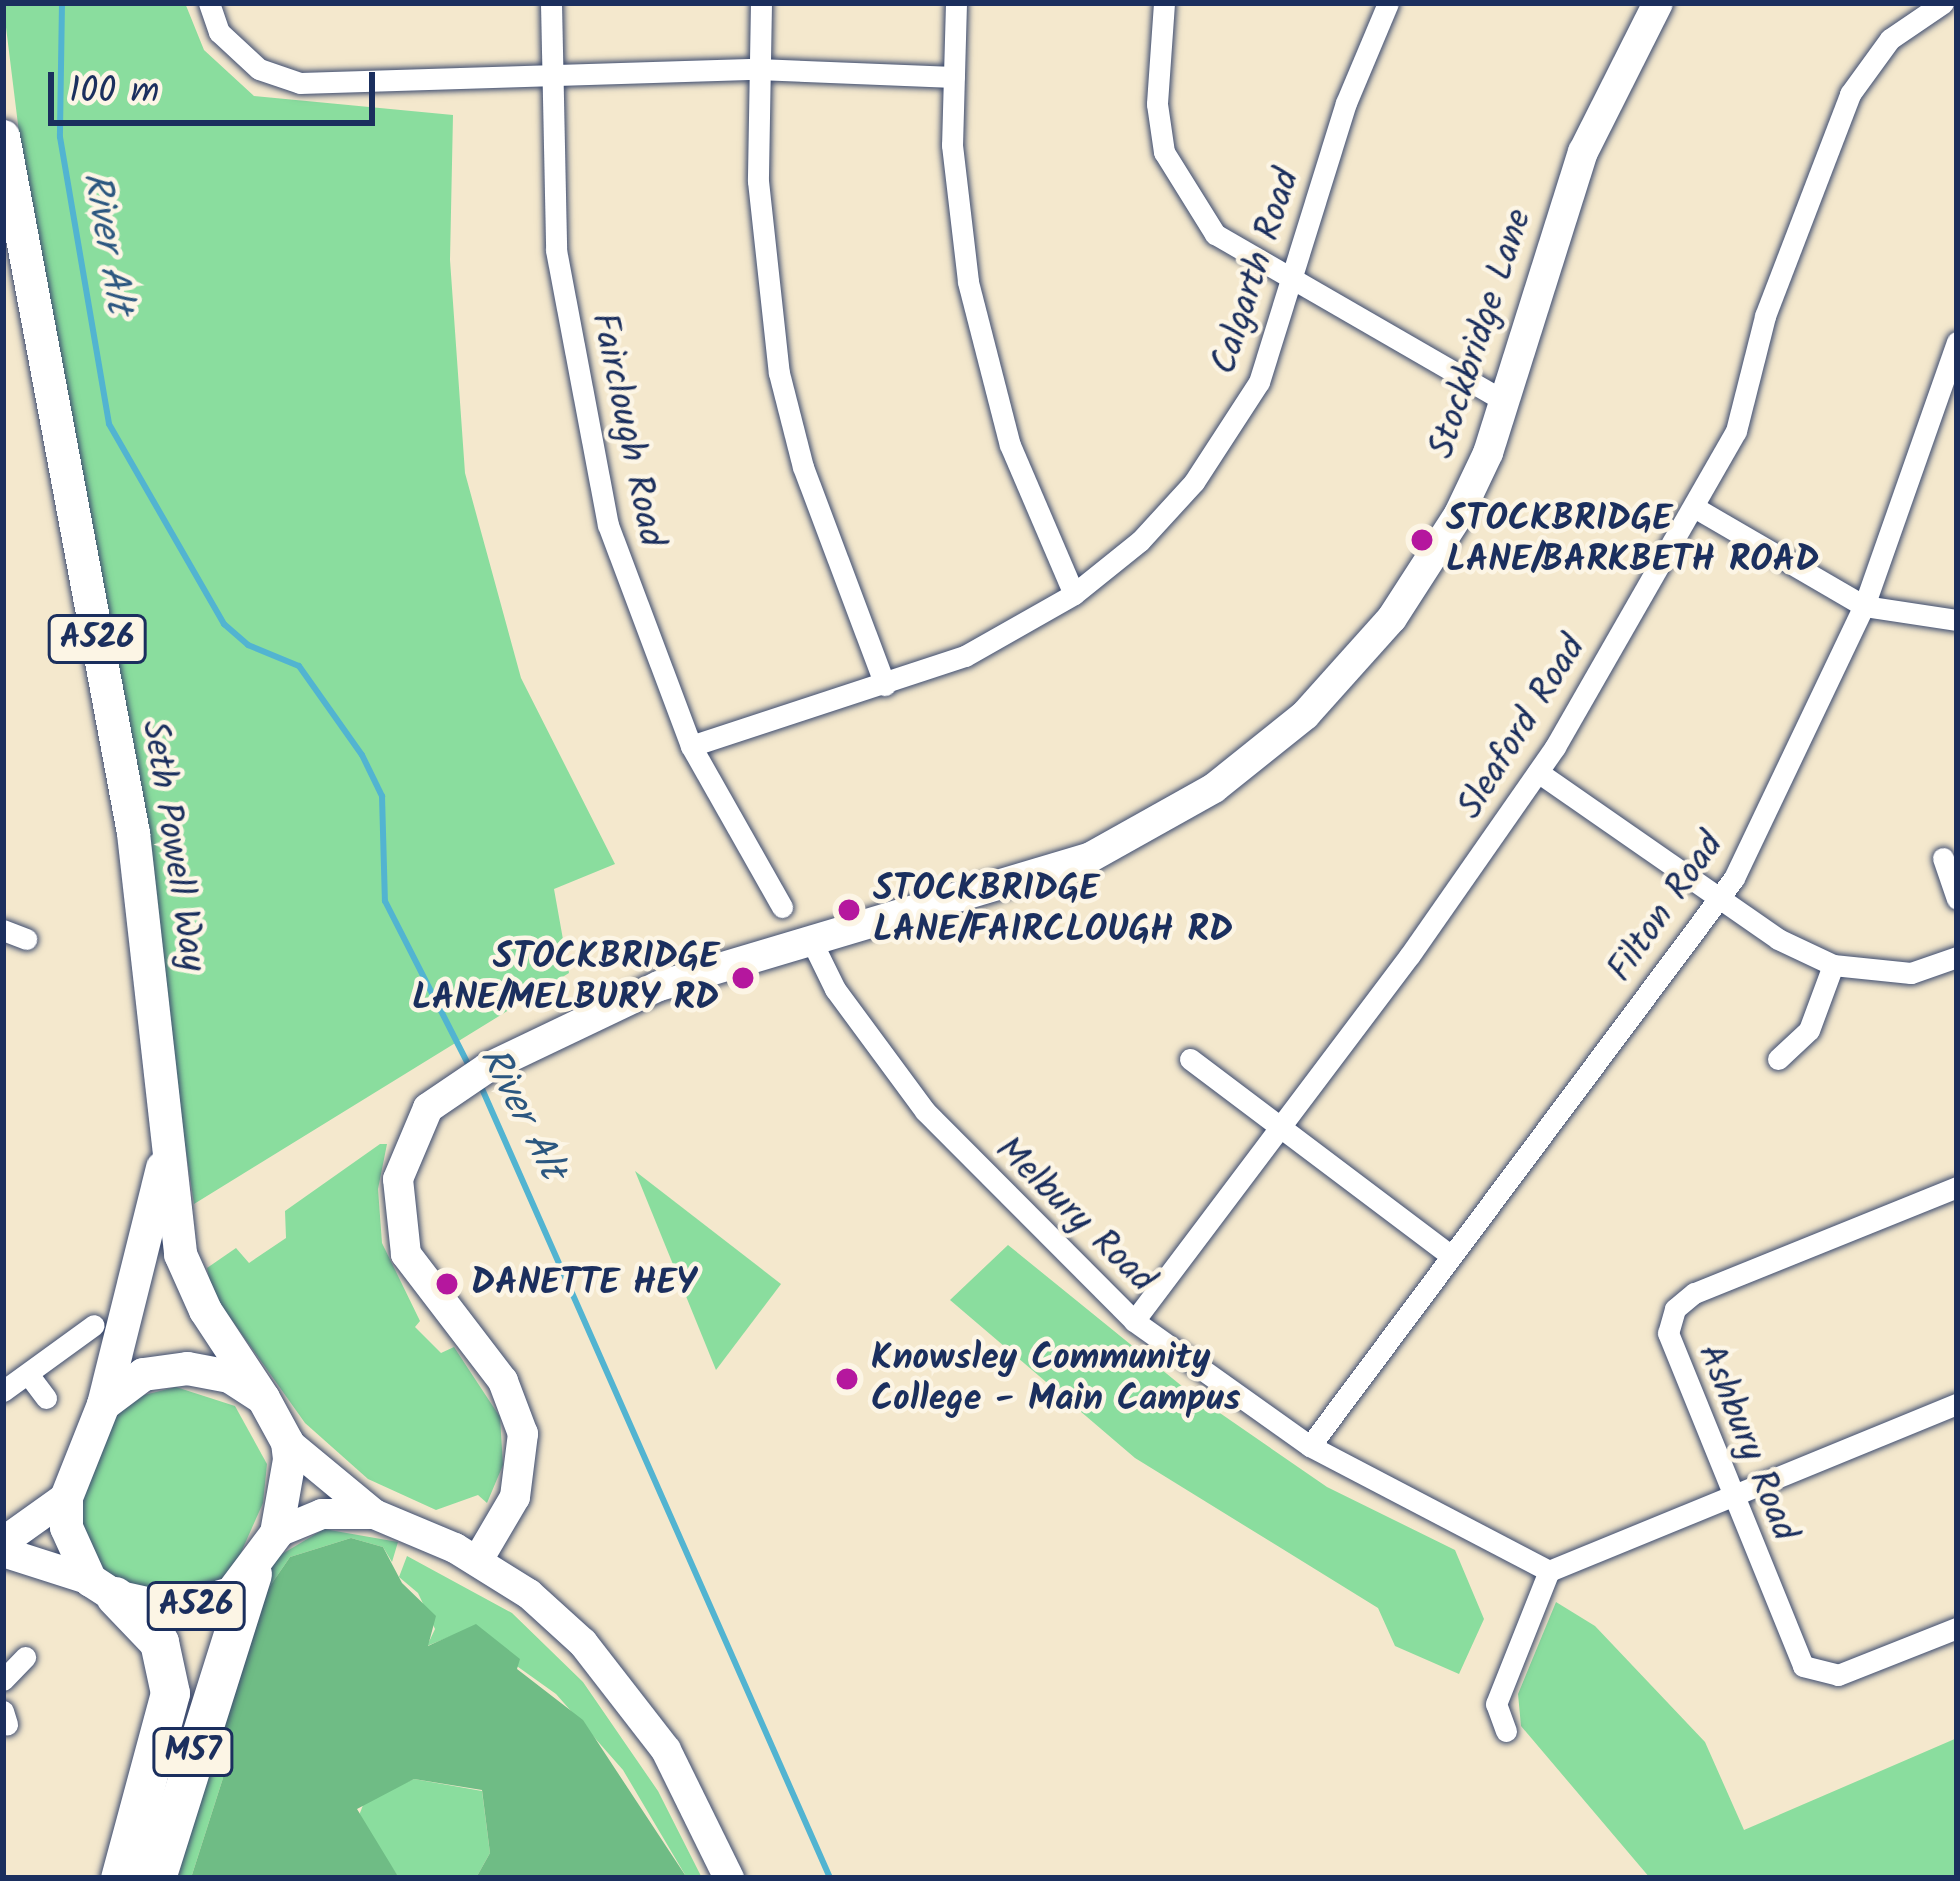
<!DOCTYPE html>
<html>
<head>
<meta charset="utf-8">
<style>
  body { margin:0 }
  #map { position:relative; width:1960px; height:1881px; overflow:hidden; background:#f4e8cd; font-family:Kalam,sans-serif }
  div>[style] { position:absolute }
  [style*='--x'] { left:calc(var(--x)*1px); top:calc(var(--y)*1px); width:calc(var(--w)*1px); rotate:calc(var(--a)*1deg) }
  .green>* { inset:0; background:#8add9e }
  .forest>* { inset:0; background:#6fbc85 }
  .stream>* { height:6px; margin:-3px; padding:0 3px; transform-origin:3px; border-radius:3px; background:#52b4d1 }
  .roads { filter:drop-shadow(0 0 3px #3c4b6f) drop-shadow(0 0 3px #3c4b6f) }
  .street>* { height:21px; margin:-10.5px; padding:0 10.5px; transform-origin:10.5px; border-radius:10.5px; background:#fff }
  .secondary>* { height:30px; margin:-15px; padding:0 15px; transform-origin:15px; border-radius:15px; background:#fff }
  .primary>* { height:33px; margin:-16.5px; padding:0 16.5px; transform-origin:16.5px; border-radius:16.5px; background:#fff }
  .highway>* { height:39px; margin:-19.5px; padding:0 19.5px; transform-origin:19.5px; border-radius:19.5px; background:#fff }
  .dots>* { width:33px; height:33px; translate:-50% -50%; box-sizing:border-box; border:6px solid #fcf5e5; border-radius:50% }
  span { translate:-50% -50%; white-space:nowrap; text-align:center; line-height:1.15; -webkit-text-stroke:9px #fcf5e5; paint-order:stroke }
  .shield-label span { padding:3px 9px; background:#fcf5e5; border:3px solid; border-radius:9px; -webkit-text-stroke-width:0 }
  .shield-label { font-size:33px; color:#1b2f5e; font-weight:700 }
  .street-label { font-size:36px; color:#1b2f5e }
  .poi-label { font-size:36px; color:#1b2f5e; font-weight:700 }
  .left { translate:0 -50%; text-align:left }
  .right { translate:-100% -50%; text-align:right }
  .water-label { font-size:39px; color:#2c5780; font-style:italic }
  .frame { position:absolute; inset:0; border:6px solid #1b2f5e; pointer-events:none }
  .scale { position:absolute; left:48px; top:72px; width:327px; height:54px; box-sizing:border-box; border:6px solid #1b2f5e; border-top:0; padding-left:15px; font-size:36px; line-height:42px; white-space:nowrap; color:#1b2f5e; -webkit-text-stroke:9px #fcf5e5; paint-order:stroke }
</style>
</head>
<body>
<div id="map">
  <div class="green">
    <i style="clip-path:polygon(3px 3px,185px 3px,204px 50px,254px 96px,453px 115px,450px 260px,465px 473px,521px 678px,615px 864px,554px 889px,569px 973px,194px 1204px,125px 745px,43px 327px)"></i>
    <i style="clip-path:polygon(380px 1144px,387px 1144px,378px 1189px,382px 1243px,420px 1321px,415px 1327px,441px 1353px,454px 1347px,500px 1417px,503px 1465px,487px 1503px,478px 1495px,436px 1510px,368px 1479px,305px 1423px,212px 1292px,207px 1268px,236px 1248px,249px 1263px,286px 1238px,285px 1211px)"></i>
    <i style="clip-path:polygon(635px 1171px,781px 1284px,716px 1370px)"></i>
    <i style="clip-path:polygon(1008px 1245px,1188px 1391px,1327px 1487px,1455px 1550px,1484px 1619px,1459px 1674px,1395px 1646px,1378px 1608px,1135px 1458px,950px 1300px)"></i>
    <i style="clip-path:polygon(176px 1387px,235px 1406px,267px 1464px,263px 1503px,239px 1557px,221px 1580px,177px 1598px,104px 1575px,76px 1510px,114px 1417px,144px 1395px)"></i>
    <i style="clip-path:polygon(324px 1529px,398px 1542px,392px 1562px,383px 1547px,351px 1538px,290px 1557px,268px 1589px,222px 1720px,223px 1778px,191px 1878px,178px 1878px,209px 1758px,205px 1740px,258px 1590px,277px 1557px)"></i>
    <i style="clip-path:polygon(407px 1556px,512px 1613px,583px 1682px,658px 1791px,702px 1878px,687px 1878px,623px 1770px,556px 1694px,466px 1630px,427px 1646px,435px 1629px,418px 1593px,399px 1577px)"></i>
    <i style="clip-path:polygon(1556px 1602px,1595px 1626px,1705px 1742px,1744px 1830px,1957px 1738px,1957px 1878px,1650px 1878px,1521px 1726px,1518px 1694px)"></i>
    <i style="clip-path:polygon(414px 1779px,482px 1791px,490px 1853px,476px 1878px,399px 1878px,358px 1818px,365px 1800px)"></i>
  </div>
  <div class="forest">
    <i style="clip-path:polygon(351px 1538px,383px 1547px,402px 1583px,436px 1616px,428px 1646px,476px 1624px,520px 1659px,517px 1669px,583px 1720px,687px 1878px,476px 1878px,490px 1853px,482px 1790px,414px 1779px,357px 1809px,399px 1878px,191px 1878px,223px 1778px,222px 1720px,268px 1589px,290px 1557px)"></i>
  </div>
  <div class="stream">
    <i style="--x:62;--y:3;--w:134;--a:90.9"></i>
    <i style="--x:60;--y:137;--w:291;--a:80.3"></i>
    <i style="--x:109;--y:424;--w:231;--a:60.1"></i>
    <i style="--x:224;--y:624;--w:32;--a:41"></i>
    <i style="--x:248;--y:645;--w:55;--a:22.4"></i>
    <i style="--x:299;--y:666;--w:109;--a:54.7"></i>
    <i style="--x:362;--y:755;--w:46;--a:64"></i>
    <i style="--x:382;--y:796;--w:105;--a:88.4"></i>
    <i style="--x:385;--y:901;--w:185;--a:63"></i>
    <i style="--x:479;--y:1082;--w:870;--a:66.2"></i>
  </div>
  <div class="roads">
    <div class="street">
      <i style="--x:209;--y:3;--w:31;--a:71"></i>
      <i style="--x:219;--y:32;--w:54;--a:42.8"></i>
      <i style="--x:259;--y:69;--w:43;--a:18.9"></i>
      <i style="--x:300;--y:83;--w:457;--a:-1.8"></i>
      <i style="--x:757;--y:69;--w:197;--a:2.3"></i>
      <i style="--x:551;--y:3;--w:247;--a:88.8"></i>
      <i style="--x:556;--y:250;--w:280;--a:79.3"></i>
      <i style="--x:608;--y:525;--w:236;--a:69.4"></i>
      <i style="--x:691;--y:746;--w:185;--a:60.5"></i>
      <i style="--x:761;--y:3;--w:178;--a:91"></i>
      <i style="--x:758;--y:181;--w:193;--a:83.8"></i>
      <i style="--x:779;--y:373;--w:97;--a:75.7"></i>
      <i style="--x:803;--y:467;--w:233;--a:69.4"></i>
      <i style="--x:956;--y:3;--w:142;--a:91.6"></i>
      <i style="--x:952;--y:145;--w:138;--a:83.3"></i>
      <i style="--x:968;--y:282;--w:168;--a:75.6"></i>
      <i style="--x:1010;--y:445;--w:162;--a:66.8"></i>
      <i style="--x:1164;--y:3;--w:101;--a:94"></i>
      <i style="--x:1157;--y:104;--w:49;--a:81.7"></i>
      <i style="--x:1164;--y:152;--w:97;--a:58.1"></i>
      <i style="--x:1215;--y:234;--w:332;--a:30"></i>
      <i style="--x:1694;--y:507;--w:197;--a:30.2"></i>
      <i style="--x:1864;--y:606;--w:94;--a:8.6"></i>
      <i style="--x:691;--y:746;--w:288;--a:-18.2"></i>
      <i style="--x:965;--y:656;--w:125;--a:-29.6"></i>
      <i style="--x:1074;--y:594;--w:85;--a:-38.8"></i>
      <i style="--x:1140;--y:541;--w:80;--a:-47.5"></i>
      <i style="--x:1194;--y:482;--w:119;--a:-57"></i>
      <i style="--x:1259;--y:382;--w:292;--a:-72.7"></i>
      <i style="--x:1346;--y:103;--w:108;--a:-67.2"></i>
      <i style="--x:1538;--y:772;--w:292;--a:34.8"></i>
      <i style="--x:1778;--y:939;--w:61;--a:25.3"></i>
      <i style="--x:1833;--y:965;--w:78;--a:5.9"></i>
      <i style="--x:1911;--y:973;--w:49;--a:-19.2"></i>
      <i style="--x:1943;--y:858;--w:43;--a:71.1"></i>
      <i style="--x:3;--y:930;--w:25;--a:21"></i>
      <i style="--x:811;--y:940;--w:55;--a:63.9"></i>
      <i style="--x:835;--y:989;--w:152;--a:53.6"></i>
      <i style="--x:925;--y:1111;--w:296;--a:45.1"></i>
      <i style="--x:1134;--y:1321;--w:216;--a:35.4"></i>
      <i style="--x:1310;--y:1446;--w:270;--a:27.6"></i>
      <i style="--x:1190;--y:1059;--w:327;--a:37"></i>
      <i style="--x:1778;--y:1059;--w:42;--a:-43.1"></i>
      <i style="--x:1809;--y:1030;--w:69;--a:-69.7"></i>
      <i style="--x:1957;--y:1187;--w:284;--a:158"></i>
      <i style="--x:1694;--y:1293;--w:25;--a:140"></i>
      <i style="--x:1675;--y:1309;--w:25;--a:106"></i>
      <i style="--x:1668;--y:1333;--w:359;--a:67.9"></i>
      <i style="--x:1803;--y:1666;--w:36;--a:14"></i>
      <i style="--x:1838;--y:1675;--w:128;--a:-21.6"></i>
      <i style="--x:1134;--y:1321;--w:458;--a:-53"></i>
      <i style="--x:1410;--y:955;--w:254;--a:-55.1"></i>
      <i style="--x:1555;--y:747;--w:364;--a:-60.2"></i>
      <i style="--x:1736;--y:431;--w:119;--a:-75.8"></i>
      <i style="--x:1765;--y:316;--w:238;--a:-69"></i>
      <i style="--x:1850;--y:94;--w:68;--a:-54"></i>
      <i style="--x:1890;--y:39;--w:64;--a:-34.2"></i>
      <i style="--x:28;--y:1374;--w:30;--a:53"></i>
      <i style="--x:3;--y:1391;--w:112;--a:-36"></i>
      <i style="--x:1310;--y:1446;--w:709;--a:-53.26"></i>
      <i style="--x:1734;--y:878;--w:301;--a:-64.5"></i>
      <i style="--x:1864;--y:606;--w:280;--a:-70.6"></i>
      <i style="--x:3;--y:1680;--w:32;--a:-46"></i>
      <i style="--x:3;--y:1711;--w:14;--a:73"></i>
      <i style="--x:1506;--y:1731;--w:29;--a:-110"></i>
      <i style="--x:1496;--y:1704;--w:143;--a:-68.3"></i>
      <i style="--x:1549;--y:1571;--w:441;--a:-22.3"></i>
    </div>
    <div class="secondary">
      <i style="--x:287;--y:1442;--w:113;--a:39.6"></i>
      <i style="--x:276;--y:1533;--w:50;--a:-22.4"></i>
      <i style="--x:322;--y:1514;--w:52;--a:0"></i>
      <i style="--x:374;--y:1514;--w:88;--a:22.8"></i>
      <i style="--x:455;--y:1548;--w:87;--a:31.9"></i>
      <i style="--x:529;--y:1594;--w:73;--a:42.2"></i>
      <i style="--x:583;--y:1643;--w:135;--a:52.2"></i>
      <i style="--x:666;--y:1750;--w:143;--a:63.8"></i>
      <i style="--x:3;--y:1542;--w:77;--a:-35.5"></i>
      <i style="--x:3;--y:1552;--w:91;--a:17.8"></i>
      <i style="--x:478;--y:1560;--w:73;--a:-59.6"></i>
      <i style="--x:515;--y:1497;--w:64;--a:-82.8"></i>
      <i style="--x:523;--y:1434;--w:57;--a:-110.7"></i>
      <i style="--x:503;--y:1381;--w:160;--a:-127.4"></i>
      <i style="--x:406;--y:1254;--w:75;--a:-96.1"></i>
      <i style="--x:398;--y:1179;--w:77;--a:-67.1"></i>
      <i style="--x:428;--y:1108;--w:71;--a:-34.1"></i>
      <i style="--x:487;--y:1068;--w:191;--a:-25.5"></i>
      <i style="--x:659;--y:986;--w:449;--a:-16.6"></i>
      <i style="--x:1089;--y:858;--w:143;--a:-29.2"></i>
      <i style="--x:1214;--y:788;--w:117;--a:-38.7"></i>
      <i style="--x:1305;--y:715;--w:130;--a:-48.1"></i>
      <i style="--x:1392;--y:618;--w:124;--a:-57.2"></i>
      <i style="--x:1459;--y:514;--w:68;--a:-64.6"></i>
      <i style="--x:1488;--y:453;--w:316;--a:-72.5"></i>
      <i style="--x:1583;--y:152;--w:167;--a:-63.3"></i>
    </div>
    <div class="primary">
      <i style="--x:3;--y:136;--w:709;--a:79.43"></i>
      <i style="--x:133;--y:833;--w:424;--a:83.6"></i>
      <i style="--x:180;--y:1254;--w:61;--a:65.9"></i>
      <i style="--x:205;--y:1310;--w:105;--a:56.6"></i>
      <i style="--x:263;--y:1398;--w:50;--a:61.4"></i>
      <i style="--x:287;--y:1442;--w:17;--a:83"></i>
      <i style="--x:289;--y:1459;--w:75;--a:100"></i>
      <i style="--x:276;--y:1533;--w:75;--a:126.9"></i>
      <i style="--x:231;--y:1593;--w:59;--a:164.3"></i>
      <i style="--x:174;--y:1609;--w:60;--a:-167.6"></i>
      <i style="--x:115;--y:1596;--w:30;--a:-147"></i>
      <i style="--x:90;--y:1580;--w:58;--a:-114.4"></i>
      <i style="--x:66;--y:1527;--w:30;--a:-90"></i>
      <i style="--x:66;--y:1497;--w:100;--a:-68.3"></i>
      <i style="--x:103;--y:1404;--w:50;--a:-36.9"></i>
      <i style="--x:143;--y:1374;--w:44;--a:-7.8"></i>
      <i style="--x:187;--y:1368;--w:43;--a:10.8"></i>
      <i style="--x:229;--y:1376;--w:40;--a:32.9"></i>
      <i style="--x:103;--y:1404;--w:244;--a:-76"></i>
    </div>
    <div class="highway">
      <i style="--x:115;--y:1596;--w:64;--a:46.3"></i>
      <i style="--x:159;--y:1642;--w:52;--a:77.8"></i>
      <i style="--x:170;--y:1693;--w:192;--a:105.1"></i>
      <i style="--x:156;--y:1878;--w:319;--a:-72.5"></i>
    </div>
  </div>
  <div class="dots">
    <i style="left:1422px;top:540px;background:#b5179e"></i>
    <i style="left:849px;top:910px;background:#b5179e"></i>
    <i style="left:743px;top:978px;background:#b5179e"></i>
    <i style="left:447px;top:1284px;background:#b5179e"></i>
    <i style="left:847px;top:1379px;background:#b5179e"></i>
  </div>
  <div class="shield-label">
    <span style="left:97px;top:639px">A526</span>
    <span style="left:196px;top:1606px">A526</span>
    <span style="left:193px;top:1752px">M57</span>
  </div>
  <div class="street-label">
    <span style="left:1257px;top:272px;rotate:-72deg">Calgarth Road</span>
    <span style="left:1482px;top:334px;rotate:-72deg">Stockbridge Lane</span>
    <span style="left:626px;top:430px;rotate:78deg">Fairclough Road</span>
    <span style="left:1523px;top:728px;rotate:-58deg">Sleaford Road</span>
    <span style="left:172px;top:846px;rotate:81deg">Seth Powell Way</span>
    <span style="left:1667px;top:908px;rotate:-55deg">Filton Road</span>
    <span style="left:1074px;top:1216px;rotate:44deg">Melbury Road</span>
    <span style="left:1746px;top:1443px;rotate:68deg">Ashbury Road</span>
  </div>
  <div class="poi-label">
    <span class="left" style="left:1446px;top:540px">STOCKBRIDGE<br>LANE/BARKBETH ROAD</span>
    <span class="left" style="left:873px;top:910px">STOCKBRIDGE<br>LANE/FAIRCLOUGH RD</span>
    <span class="right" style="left:719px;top:978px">STOCKBRIDGE<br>LANE/MELBURY RD</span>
    <span class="left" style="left:471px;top:1284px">DANETTE HEY</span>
    <span class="left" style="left:871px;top:1379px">Knowsley Community<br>College - Main Campus</span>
  </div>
  <div class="water-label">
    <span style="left:106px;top:243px;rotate:80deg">River Alt</span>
    <span style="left:521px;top:1114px;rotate:63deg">River Alt</span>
  </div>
  <div class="frame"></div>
  <div class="scale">100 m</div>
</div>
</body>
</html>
